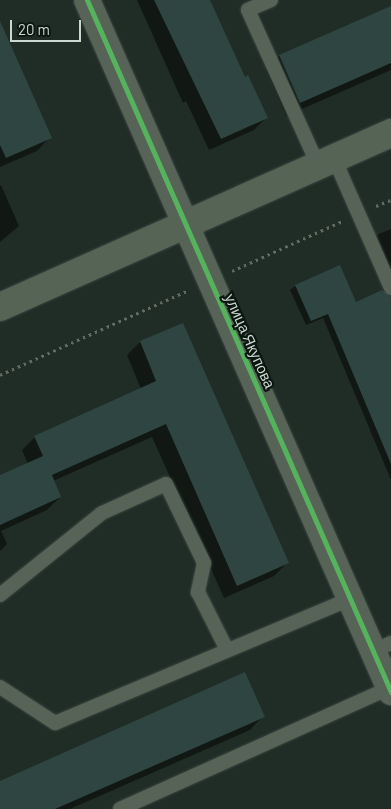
<!DOCTYPE html>
<html>
<head>
<meta charset="utf-8">
<style>
  body { margin:0 }
  #map { position:relative; width:391px; height:809px; overflow:hidden; background:#202d27; font-family:Barlow,sans-serif }
  div>[style] { position:absolute }
  [style*='--x'] { left:calc(var(--x)*1px); top:calc(var(--y)*1px); width:calc(var(--w)*1px); rotate:calc(var(--a)*1deg) }
  .shadow>* { inset:0; background:#0007 }
  .building>* { inset:0; background:#2e4541 }
  .path>* { height:3px; margin-top:-1.5px; transform-origin:0; background:repeating-linear-gradient(90deg,#616b61 0 2.5px,transparent 0 6.5px) }
  .roads { filter:drop-shadow(0 0 1px #3c4842) drop-shadow(0 0 1px #3c4842) }
  .lane>* { height:14px; margin:-7px; padding:0 7px; transform-origin:7px; border-radius:7px; background:#576357 }
  .street>* { height:26px; margin:-13px; padding:0 13px; transform-origin:13px; border-radius:13px; background:#576357 }
  .primary>* { height:28px; margin:-14px; padding:0 14px; transform-origin:14px; border-radius:14px; background:#566456 }
  .cycleway>* { height:5px; margin:-2.5px; padding:0 2.5px; transform-origin:2.5px; border-radius:2.5px; background:#56b35d }
  span { translate:-50% -50%; white-space:nowrap; text-align:center; line-height:1.15; -webkit-text-stroke:4.5px #0d1712; paint-order:stroke }
  .street-label { font-size:15px; color:#cad8d0 }
  .scale { position:absolute; left:10px; top:20px; width:71px; height:22px; box-sizing:border-box; border:2px solid #cad8d0; border-top:0; padding-left:6px; font-size:15px; line-height:18px; white-space:nowrap; color:#cad8d0; -webkit-text-stroke:4px #0d1712; paint-order:stroke }
</style>
</head>
<body>
<div id="map">
  <div class="shadow">
    <i style="clip-path:polygon(137px 0,209px 0,244px 78px,266px 118px,254px 130px,209px 150px,186px 101px,183px 103px)"></i>
    <i style="clip-path:polygon(391px 7px,391px 70px,286px 116px,266px 70px,279px 56px)"></i>
    <i style="clip-path:polygon(0 24px,50px 137px,37px 151px,0 167px)"></i>
    <i style="clip-path:polygon(1px 185px,19px 226px,0 242px,0 186px)"></i>
    <i style="clip-path:polygon(391px 229px,391px 290px,386px 292px,366px 247px,379px 234px)"></i>
    <i style="clip-path:polygon(295px 286px,355px 303px,391px 334px,391px 480px,323px 318px,306px 325px,290px 290px)"></i>
    <i style="clip-path:polygon(140px 342px,287px 563px,274px 576px,224px 598px,152px 437px,53px 481px,60px 497px,47px 510px,1px 531px,7px 544px,0 551px,0 476px,28px 464px,22px 450px,35px 437px,141px 389px,127px 355px)"></i>
    <i style="clip-path:polygon(263px 716px,250px 730px,70px 809px,0 809px,0 782px)"></i>
  </div>
  <div class="building">
    <i style="clip-path:polygon(154px 0,210px 0,245px 77px,248px 75px,268px 118px,221px 139px)"></i>
    <i style="clip-path:polygon(391px 6px,391px 63px,300px 103px,279px 55px)"></i>
    <i style="clip-path:polygon(0 21px,52px 138px,6px 158px,0 145px)"></i>
    <i style="clip-path:polygon(340px 265px,356px 302px,382px 290px,391px 297px,391px 464px,328px 314px,311px 321px,295px 285px)"></i>
    <i style="clip-path:polygon(183px 323px,289px 563px,237px 586px,166px 424px,52px 475px,61px 497px,0 525px,0 475px,43px 456px,34px 436px,156px 381px,140px 341px)"></i>
    <i style="clip-path:polygon(245px 672px,265px 717px,55px 809px,0 809px,0 781px)"></i>
  </div>
  <div class="path">
    <i style="--x:376;--y:206;--w:16;--a:-22"></i>
    <i style="--x:232;--y:271;--w:121;--a:-24.4"></i>
    <i style="--x:0;--y:375;--w:205;--a:-24.2"></i>
  </div>
  <div class="roads">
    <div class="lane">
      <i style="--x:271;--y:0;--w:25;--a:157"></i>
      <i style="--x:248;--y:10;--w:170;--a:65.7"></i>
      <i style="--x:334;--y:158;--w:142;--a:66.3"></i>
      <i style="--x:0;--y:595;--w:131;--a:-38.8"></i>
      <i style="--x:102;--y:513;--w:70;--a:-24.4"></i>
      <i style="--x:166;--y:484;--w:88;--a:64.3"></i>
      <i style="--x:204;--y:563;--w:30;--a:102"></i>
      <i style="--x:198;--y:592;--w:65;--a:63.4"></i>
      <i style="--x:373;--y:652;--w:20;--a:-27"></i>
      <i style="--x:0;--y:687;--w:66;--a:33.2"></i>
      <i style="--x:55;--y:723;--w:320;--a:-22.8"></i>
      <i style="--x:120;--y:809;--w:295;--a:-24.2"></i>
    </div>
    <div class="street">
      <i style="--x:87;--y:0;--w:756;--a:66.28"></i>
    </div>
    <div class="primary">
      <i style="--x:0;--y:307;--w:428;--a:-24"></i>
    </div>
  </div>
  <div class="cycleway">
    <i style="--x:87;--y:0;--w:756;--a:66.28"></i>
  </div>
  <div class="street-label">
    <span style="left:250px;top:341px;rotate:66deg">улица Якупова</span>
  </div>
  <div class="scale">20 m</div>
</div>
</body>
</html>
